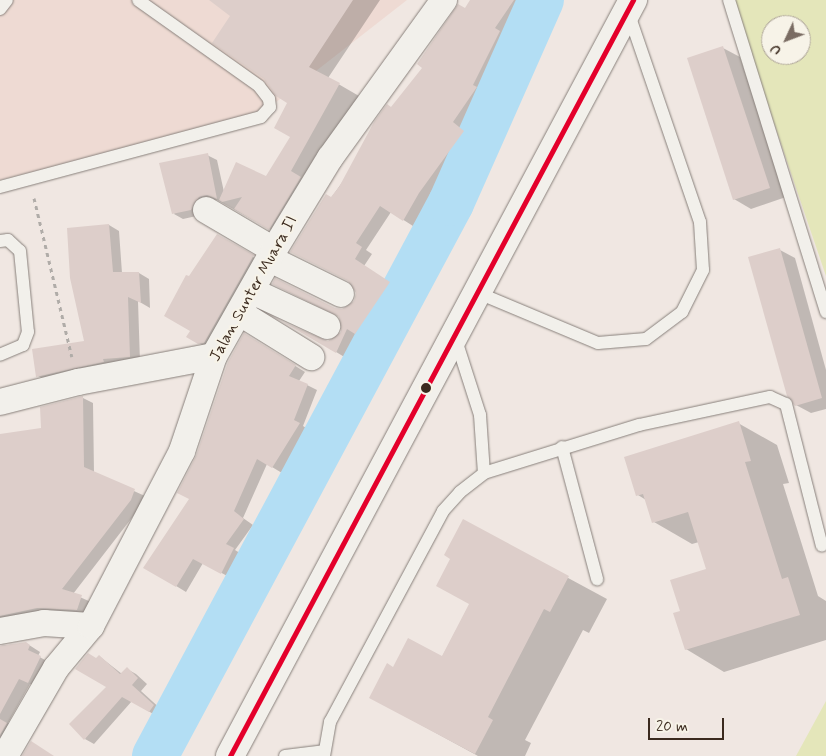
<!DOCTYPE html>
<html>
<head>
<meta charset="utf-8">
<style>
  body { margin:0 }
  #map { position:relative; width:826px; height:756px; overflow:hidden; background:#f0e7e2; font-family:Mynerve,sans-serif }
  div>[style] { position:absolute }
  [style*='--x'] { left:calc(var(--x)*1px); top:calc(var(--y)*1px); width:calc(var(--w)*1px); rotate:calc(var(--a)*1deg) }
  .built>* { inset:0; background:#eedad3 }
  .green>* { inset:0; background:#e4e6ba }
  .shadow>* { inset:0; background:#0003 }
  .river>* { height:46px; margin:-23px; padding:0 23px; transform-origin:23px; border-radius:23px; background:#b3def4 }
  .building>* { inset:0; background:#ddceca }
  .path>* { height:3px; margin-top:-1.5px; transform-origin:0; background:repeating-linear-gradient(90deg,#b0aca8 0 4px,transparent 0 8px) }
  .roads { filter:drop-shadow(0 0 1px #88807b) drop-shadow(0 0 1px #88807b) }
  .service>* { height:12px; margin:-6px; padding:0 6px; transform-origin:6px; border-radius:6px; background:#f2f0eb }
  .minor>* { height:26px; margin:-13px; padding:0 13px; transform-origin:13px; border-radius:13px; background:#f2f0eb }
  .tertiary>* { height:28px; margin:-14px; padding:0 14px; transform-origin:14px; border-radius:14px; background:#f2f0eb }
  .bus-1>* { height:5px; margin:-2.5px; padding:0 2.5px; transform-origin:2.5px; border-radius:2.5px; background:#e4002b }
  .dots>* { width:14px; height:14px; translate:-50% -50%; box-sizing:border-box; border:2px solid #f7f3e8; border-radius:50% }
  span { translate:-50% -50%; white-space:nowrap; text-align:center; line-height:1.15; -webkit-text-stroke:4px #f7f3e8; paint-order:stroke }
  .street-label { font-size:16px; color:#3b2a1e }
  .north { position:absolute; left:761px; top:15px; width:50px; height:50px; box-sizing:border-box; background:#f7f3e8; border:1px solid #aca397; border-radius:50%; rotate:227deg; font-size:14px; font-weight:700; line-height:20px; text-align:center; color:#3b2a1e }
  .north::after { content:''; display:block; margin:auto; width:18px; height:22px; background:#7a6c63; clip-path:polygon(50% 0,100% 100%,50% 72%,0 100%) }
  .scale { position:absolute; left:648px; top:718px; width:76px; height:22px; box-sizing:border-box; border:2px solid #3b2a1e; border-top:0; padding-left:6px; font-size:15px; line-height:18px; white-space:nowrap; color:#3b2a1e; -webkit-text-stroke:4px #f7f3e8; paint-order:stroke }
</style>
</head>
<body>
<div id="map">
  <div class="built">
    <i style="clip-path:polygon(0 0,407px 0,257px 117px,0 180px)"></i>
  </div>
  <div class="green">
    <i style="clip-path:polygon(evenodd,732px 0,826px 0,826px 276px,732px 0,771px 25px,801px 25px,801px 55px,771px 55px,771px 25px)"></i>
    <i style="clip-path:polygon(826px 701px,826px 756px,796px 756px)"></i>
  </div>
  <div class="shadow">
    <i style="clip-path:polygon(211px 0,380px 0,328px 78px,359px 96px,310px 184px,289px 240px,217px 200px,209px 202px,201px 215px,183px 219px,174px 214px,207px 155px,217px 160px,224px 192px,266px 177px,292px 137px,289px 103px,232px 16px)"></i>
    <i style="clip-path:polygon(472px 0,525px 0,504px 35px,509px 38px,483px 92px,486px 94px,463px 129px,474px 138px,429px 199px,413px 226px,391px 212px,366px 250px,372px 254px,364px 266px,399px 289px,366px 339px,357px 334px,346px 358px,300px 330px,328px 342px,342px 332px,340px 317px,334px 309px,343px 310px,355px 302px,357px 292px,331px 198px)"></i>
    <i style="clip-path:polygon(723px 48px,740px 57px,786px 197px,751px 209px,734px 199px)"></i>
    <i style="clip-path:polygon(109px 225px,119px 231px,122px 273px,139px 273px,149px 279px,150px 308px,138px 301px,140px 362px,48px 382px,38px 376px,85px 342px)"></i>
    <i style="clip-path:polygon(218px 236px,258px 260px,210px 345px,204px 346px,188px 337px,192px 330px,190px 278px)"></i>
    <i style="clip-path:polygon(780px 250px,795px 258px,826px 370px,826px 409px,811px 413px,796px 405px)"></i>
    <i style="clip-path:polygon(254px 340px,305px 372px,299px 381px,317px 390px,303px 426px,309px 430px,282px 473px,267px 464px,243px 518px,253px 525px,235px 550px,243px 555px,231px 578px,203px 563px,186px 592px,145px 567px,191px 499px)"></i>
    <i style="clip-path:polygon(83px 398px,93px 403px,94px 473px,145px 496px,141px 506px,73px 594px,91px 602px,87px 615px,0 628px,0 435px,42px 429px)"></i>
    <i style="clip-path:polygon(738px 423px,777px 445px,789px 483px,783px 484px,818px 596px,826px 601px,826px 640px,724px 672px,686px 649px,682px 612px,708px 570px,699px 542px,692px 544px,654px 522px,646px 500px,638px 495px)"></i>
    <i style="clip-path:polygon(463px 521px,607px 599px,589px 633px,583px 630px,525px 740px,531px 743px,525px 756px,478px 756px,370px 697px,394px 669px,442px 657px,470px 604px,451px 558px)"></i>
    <i style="clip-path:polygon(26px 643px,40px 652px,38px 656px,50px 663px,39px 688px,30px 684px,8px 723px,17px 728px,0 756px,0 646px)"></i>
    <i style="clip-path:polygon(99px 656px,122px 674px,127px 669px,136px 674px,147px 684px,141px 691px,163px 711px,158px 717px,132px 701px,94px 744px,85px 739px,108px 687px,97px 660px)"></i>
  </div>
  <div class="river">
    <i style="--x:155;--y:756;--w:627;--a:-61.84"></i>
    <i style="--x:451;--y:203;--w:222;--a:-66.1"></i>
  </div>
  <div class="building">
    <i style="clip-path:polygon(209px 0,353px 0,309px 67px,340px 83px,291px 171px,301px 177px,269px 230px,234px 209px,242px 197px,222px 202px,219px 200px,236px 162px,266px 176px,290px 137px,274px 128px,287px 103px,276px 96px,264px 79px,212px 43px,230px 16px)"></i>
    <i style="clip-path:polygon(470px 0,514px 0,495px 28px,500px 31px,473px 85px,477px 87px,453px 122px,464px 131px,419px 193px,403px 221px,380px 206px,356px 243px,362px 247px,355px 259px,390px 282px,355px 334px,347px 329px,336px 353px,283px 322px,328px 341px,341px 332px,339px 317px,272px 284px,275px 278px,335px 308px,342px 309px,354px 301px,356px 293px,348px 281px,290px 252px,326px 194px,331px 197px,339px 187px,374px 122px,387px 104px,391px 107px,422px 68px,417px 64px,458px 4px,465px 8px)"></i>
    <i style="clip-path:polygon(723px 46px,770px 188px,733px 200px,687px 58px)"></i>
    <i style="clip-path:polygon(208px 153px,217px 199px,207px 195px,199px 197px,191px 210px,172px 214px,159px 163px)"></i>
    <i style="clip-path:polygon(109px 224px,113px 272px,139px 272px,141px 303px,128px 297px,130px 357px,103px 359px,104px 362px,36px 377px,32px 349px,84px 341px,70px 278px,67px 228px)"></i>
    <i style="clip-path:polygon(217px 234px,254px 255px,204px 343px,198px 344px,186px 337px,190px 331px,164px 316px,186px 275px,189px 276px)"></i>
    <i style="clip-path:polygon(780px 248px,822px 398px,795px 406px,787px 396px,748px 257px)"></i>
    <i style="clip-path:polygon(244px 333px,296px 365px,289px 376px,308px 384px,294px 420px,300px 423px,272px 468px,257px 459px,234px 511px,244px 519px,226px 544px,234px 548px,221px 574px,193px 559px,176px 587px,143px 568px,189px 499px,177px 493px,196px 456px,228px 362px)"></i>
    <i style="clip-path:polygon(83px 396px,84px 467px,135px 489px,131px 500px,62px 589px,82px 595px,77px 610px,37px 608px,0 616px,0 434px,41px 428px,40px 407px)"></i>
    <i style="clip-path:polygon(739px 421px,751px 461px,745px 462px,782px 579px,788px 577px,800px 615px,685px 650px,673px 613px,680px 611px,670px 580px,706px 569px,688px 512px,652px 523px,643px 494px,636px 496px,624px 457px)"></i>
    <i style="clip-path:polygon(463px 519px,569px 576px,550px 612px,544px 609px,488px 717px,493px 720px,475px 754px,369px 698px,387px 663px,393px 667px,408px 638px,442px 656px,469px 604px,436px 586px,450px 559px,444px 555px)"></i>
    <i style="clip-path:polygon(26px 642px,30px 645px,28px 650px,41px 656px,28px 683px,19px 679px,0 714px,0 646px)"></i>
    <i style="clip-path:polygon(88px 653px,96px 658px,99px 655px,120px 674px,127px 667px,138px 678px,132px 685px,154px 705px,149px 712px,122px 697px,84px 740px,69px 724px,106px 687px,75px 669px)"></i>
    <i style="clip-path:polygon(0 719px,7px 723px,0 735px)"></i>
    <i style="clip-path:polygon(31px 741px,54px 756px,22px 756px)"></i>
  </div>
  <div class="path">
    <i style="--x:34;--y:198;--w:163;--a:76.6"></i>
  </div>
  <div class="roads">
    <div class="service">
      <i style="--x:729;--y:0;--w:327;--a:72.7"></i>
      <i style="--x:0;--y:9;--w:11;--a:-52"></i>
      <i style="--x:0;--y:187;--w:270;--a:-15"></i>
      <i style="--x:261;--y:117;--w:13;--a:-48"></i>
      <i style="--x:270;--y:107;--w:8;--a:-97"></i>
      <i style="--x:269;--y:99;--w:16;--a:-128"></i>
      <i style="--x:259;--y:86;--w:148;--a:-144.6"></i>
      <i style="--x:0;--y:241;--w:8;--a:-7"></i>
      <i style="--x:8;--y:240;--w:16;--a:43"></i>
      <i style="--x:20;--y:251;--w:81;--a:84.4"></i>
      <i style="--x:28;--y:332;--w:14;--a:111"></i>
      <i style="--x:23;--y:345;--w:25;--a:157"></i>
      <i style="--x:476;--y:292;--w:132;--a:22.7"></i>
      <i style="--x:598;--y:343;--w:48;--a:-4.8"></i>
      <i style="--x:646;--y:339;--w:45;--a:-36.9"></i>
      <i style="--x:682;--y:312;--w:47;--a:-63.4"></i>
      <i style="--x:703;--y:270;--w:48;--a:-93.6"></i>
      <i style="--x:700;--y:222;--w:222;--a:-108.9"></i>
      <i style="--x:455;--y:337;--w:82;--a:72.2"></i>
      <i style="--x:480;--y:415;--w:58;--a:86.1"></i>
      <i style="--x:562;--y:447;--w:137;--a:75.1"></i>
      <i style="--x:285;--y:756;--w:39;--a:-7"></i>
      <i style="--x:324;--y:756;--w:35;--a:-80"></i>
      <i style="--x:330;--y:722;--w:239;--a:-61.8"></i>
      <i style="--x:443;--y:511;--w:25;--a:-48"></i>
      <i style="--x:460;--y:492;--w:31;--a:-38"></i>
      <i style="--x:484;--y:473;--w:162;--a:-17.2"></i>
      <i style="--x:639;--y:425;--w:134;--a:-12.1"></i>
      <i style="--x:770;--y:397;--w:17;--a:24"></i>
      <i style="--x:786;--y:404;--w:146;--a:75.8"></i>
    </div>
    <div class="minor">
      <i style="--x:206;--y:210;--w:79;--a:30.5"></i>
      <i style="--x:270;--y:259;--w:79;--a:26.2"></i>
      <i style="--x:252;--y:291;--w:83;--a:25"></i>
      <i style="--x:240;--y:313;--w:84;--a:31.8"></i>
      <i style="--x:0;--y:402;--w:81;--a:-14.4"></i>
      <i style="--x:78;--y:382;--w:138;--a:-10.8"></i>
      <i style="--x:0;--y:631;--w:45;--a:-10.3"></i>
      <i style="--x:44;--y:623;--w:47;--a:3.7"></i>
      <i style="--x:5;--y:756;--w:102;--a:-59.9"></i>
      <i style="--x:56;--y:668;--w:55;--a:-50.2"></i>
      <i style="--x:91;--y:626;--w:197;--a:-62.5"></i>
      <i style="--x:182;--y:451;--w:100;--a:-71.4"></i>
      <i style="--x:214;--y:356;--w:122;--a:-60.5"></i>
      <i style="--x:274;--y:250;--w:108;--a:-58.7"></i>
      <i style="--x:330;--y:158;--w:195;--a:-54.2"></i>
    </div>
    <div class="tertiary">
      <i style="--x:230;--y:756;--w:857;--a:-61.94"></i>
    </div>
  </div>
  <div class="bus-1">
    <i style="--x:230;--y:756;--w:857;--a:-61.94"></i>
  </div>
  <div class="dots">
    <i style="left:426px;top:388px;background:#3b2a1e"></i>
  </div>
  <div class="street-label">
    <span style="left:254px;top:289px;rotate:-61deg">Jalan Sunter Muara II</span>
  </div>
  <div class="north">U</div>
  <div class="scale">20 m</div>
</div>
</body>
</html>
